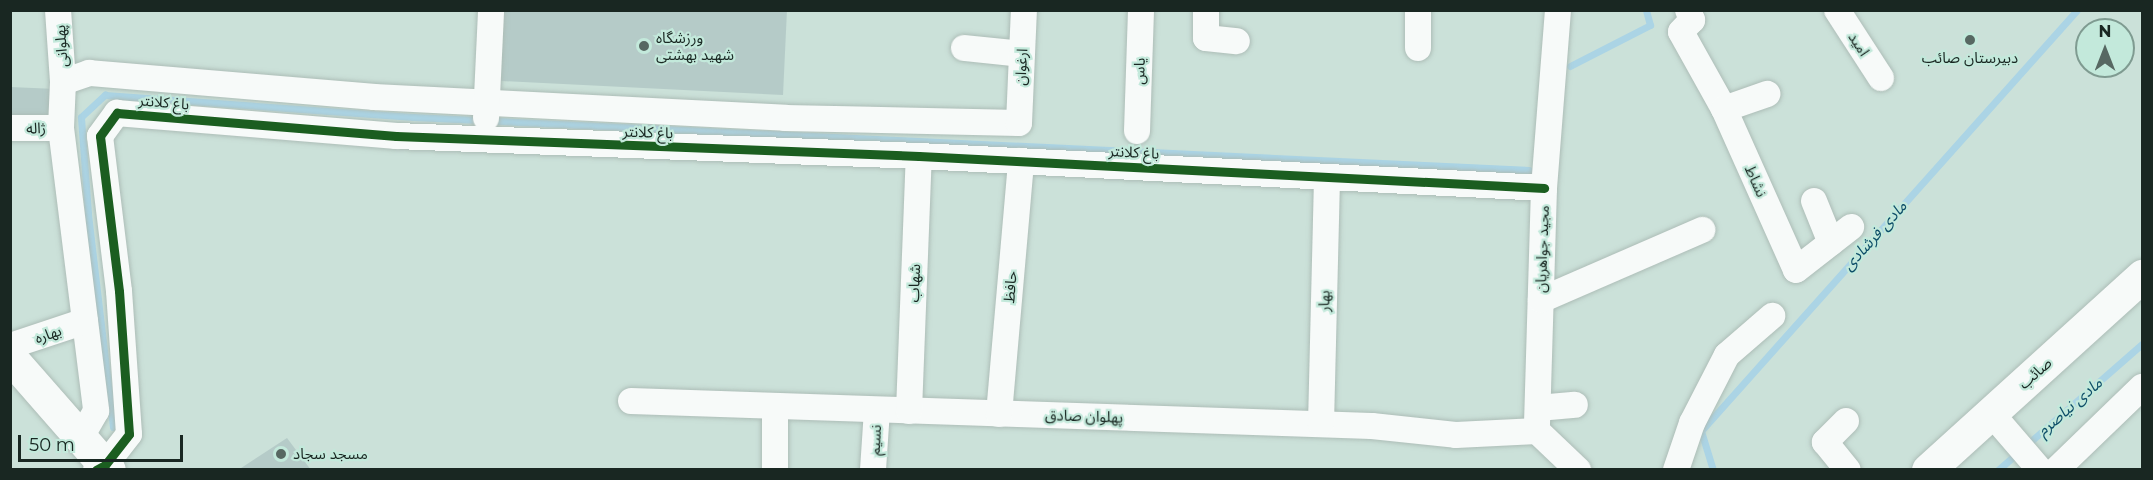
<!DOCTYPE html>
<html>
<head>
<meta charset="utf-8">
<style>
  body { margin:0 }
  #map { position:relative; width:2153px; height:480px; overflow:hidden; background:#cbe1d9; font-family:Montserrat,"Noto Sans Arabic",sans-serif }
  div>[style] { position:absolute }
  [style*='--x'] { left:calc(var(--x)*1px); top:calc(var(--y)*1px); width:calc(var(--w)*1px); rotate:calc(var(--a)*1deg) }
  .stream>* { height:7px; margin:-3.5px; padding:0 3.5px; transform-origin:3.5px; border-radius:3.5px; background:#abd4e5 }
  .building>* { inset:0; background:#b5cbc8 }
  .roads { filter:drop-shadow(0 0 2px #adbdb7) drop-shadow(0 0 2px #adbdb7) }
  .street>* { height:26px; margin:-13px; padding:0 13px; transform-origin:13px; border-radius:13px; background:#f7faf9 }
  .secondary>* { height:33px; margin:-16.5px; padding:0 16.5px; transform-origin:16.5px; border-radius:16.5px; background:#f7faf9 }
  .cycleway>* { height:9px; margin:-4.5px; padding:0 4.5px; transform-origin:4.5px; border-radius:4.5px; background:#1b5e20 }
  .dots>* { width:16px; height:16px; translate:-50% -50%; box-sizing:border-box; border:3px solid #c3e9db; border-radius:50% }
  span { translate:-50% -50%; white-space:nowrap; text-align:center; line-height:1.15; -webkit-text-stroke:4.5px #c3e9db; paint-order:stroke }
  .poi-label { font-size:15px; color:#192722 }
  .left { translate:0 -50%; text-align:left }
  .street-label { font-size:15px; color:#192722 }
  .water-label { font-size:16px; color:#0d4e68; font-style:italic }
  .frame { position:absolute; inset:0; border:12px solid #192722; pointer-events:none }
  .north { position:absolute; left:2075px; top:18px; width:60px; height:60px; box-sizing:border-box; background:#c3e9db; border:2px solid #7f9b91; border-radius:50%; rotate:0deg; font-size:16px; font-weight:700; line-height:24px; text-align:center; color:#192722 }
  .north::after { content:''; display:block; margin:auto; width:21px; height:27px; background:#576862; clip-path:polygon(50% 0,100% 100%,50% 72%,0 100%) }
  .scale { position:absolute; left:18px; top:435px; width:165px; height:27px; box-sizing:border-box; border:3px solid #192722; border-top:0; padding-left:8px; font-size:18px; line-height:21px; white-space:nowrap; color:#192722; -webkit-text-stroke:4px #c3e9db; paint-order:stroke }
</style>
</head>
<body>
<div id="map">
  <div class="stream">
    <i style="--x:1570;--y:66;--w:90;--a:-27.1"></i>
    <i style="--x:1650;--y:25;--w:16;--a:-105"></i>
    <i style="--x:113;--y:427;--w:215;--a:-96.7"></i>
    <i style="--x:88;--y:213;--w:96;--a:-94.2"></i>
    <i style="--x:81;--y:117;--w:33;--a:-43"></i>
    <i style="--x:105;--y:95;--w:309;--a:4.1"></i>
    <i style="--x:413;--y:117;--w:1117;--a:2.72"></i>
    <i style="--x:1713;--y:470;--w:41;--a:-107.1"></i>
    <i style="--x:1701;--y:431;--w:564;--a:-48.23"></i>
    <i style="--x:1998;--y:470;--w:191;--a:-41.2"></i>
  </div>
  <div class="building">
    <i style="clip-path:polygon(504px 10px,787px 10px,783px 95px,501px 81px)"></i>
    <i style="clip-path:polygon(10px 87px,56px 89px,56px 125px,10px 125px)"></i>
    <i style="clip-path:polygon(287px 438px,311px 470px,238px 470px)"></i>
  </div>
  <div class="roads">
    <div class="street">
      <i style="--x:58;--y:10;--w:72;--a:86"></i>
      <i style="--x:63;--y:82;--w:46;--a:92.5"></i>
      <i style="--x:61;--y:128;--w:285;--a:82.9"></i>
      <i style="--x:96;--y:411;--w:30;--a:120"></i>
      <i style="--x:1206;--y:10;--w:28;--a:90"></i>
      <i style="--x:1206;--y:38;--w:31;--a:6"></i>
      <i style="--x:1558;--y:10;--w:179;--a:94.5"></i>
      <i style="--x:1544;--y:188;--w:243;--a:91.7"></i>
      <i style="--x:1537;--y:431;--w:57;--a:43.6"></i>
      <i style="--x:1688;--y:10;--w:11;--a:68"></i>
      <i style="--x:1692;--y:20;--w:16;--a:133"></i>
      <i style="--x:1681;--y:32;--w:88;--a:60.8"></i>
      <i style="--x:1724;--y:109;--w:176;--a:65.9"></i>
      <i style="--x:1796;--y:270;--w:70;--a:-38"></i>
      <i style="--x:1837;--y:10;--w:81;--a:57.1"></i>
      <i style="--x:964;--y:48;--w:58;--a:5.9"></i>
      <i style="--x:1418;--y:48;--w:38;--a:-90"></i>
      <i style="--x:63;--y:82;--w:28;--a:-19"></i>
      <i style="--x:89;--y:73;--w:286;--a:4.8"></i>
      <i style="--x:374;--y:97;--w:412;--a:2.9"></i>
      <i style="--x:785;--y:118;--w:234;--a:1.2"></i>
      <i style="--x:1019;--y:123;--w:113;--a:-87.5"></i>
      <i style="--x:1724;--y:109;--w:46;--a:-19.2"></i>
      <i style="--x:486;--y:118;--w:108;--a:-87.3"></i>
      <i style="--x:10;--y:128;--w:51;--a:0"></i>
      <i style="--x:1137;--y:131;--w:121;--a:-88.1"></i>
      <i style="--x:1814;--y:201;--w:45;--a:68"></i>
      <i style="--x:1541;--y:300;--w:176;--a:-23.5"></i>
      <i style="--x:10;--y:346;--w:79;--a:-18.4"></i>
      <i style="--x:631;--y:401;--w:741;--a:1.93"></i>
      <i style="--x:1372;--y:426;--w:84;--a:6.1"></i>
      <i style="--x:1456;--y:435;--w:81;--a:-2.8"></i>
      <i style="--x:775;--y:406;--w:64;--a:90"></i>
      <i style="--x:1538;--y:408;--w:37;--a:-5"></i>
      <i style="--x:909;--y:411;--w:255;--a:-87.8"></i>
      <i style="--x:1991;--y:413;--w:75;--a:49.3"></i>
      <i style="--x:999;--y:414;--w:254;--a:-85"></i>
      <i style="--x:1846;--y:421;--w:30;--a:135"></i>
      <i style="--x:1825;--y:442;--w:36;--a:51"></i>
      <i style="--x:1321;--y:424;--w:245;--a:-88.6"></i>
      <i style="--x:96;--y:470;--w:10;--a:-29"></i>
      <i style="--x:105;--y:465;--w:39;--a:-52"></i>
      <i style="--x:129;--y:434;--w:143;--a:-94"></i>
      <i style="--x:119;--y:291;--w:156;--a:-97"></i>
      <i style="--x:100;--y:136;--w:29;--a:-54"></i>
      <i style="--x:117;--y:113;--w:280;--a:4.7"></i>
      <i style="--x:396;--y:136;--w:523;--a:2.19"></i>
      <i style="--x:919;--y:156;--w:626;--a:2.93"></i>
      <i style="--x:873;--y:470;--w:60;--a:-86.2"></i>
      <i style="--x:1676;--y:470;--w:50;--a:-71.2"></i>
      <i style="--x:1692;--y:423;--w:76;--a:-62.8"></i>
      <i style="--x:1727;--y:355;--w:60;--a:-40.9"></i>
      <i style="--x:2056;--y:470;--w:120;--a:-44"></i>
    </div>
    <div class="secondary">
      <i style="--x:10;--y:357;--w:150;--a:48.8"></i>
      <i style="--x:1928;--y:470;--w:289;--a:-42.2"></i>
    </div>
  </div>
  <div class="cycleway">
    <i style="--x:96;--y:470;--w:10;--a:-29"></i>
    <i style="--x:105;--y:465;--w:39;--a:-52"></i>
    <i style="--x:129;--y:434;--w:143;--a:-94"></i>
    <i style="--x:119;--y:291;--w:156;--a:-97"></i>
    <i style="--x:100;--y:136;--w:29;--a:-54"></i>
    <i style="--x:117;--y:113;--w:280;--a:4.7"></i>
    <i style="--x:396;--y:136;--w:523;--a:2.19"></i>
    <i style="--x:919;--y:156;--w:626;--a:2.93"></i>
  </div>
  <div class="dots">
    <i style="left:1970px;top:40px;background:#576862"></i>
    <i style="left:644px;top:46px;background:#576862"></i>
    <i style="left:281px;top:454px;background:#576862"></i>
  </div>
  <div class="poi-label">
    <span class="left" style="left:656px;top:46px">ورزشگاه<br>شهید بهشتی</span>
    <span style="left:1970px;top:58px">دبیرستان صائب</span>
    <span class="left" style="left:293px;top:454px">مسجد سجاد</span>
  </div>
  <div class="street-label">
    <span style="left:1859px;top:44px;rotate:57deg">امید</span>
    <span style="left:61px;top:46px;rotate:-94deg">پهلوانی</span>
    <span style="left:1021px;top:67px;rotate:-87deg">ارغوان</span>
    <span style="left:1139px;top:71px;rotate:-88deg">یاس</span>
    <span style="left:164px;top:102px;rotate:5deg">باغ کلانتر</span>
    <span style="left:36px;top:128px;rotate:-1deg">ژاله</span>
    <span style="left:648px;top:132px;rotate:2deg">باغ کلانتر</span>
    <span style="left:1134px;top:152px;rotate:3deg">باغ کلانتر</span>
    <span style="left:1756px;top:181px;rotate:66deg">نشاط</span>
    <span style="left:1542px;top:249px;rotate:-88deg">مجید جواهریان</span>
    <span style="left:914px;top:283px;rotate:-88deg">شهاب</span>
    <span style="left:1010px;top:287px;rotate:-85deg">حافظ</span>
    <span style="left:1324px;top:301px;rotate:-89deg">بهار</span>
    <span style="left:48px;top:334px;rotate:-19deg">بهاره</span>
    <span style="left:2035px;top:373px;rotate:-42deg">صائب</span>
    <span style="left:1084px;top:416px;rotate:2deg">پهلوان صادق</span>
    <span style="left:875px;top:440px;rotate:-87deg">نسیم</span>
  </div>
  <div class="water-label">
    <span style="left:1875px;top:236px;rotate:-48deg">مادی فرشادی</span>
    <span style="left:2070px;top:407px;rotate:-41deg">مادی نیاصرم</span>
  </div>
  <div class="frame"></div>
  <div class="north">N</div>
  <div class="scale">50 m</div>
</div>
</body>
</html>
